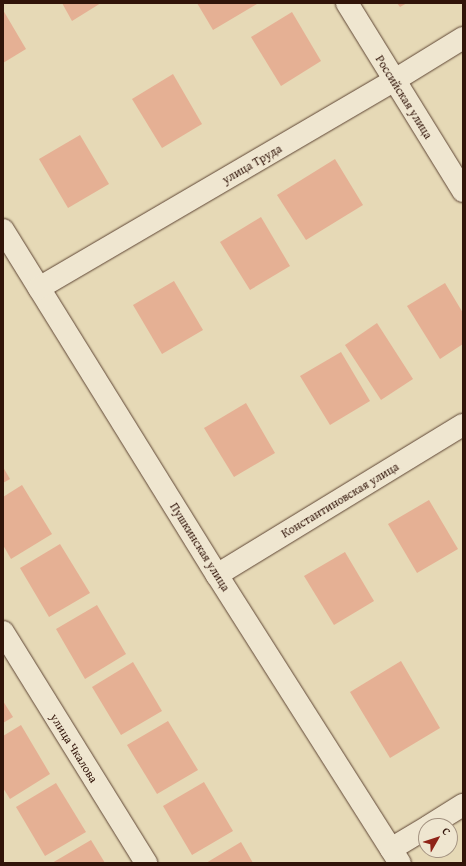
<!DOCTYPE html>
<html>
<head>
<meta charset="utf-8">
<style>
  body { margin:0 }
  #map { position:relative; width:466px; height:866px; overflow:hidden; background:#e6d9b6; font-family:"Gentium Book Plus",serif }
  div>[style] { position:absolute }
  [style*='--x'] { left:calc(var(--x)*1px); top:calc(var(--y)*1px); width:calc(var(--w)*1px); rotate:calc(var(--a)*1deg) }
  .building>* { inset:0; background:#e5b094 }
  .roads { filter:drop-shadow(0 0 1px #5e4534) drop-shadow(0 0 1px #5e4534) }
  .street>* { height:22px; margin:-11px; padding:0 11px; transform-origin:11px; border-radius:11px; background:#efe6d0 }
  span { translate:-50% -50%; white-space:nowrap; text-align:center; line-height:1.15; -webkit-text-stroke:3px #efe6d0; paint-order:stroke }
  .street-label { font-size:12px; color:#311409 }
  .frame { position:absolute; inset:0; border:4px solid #311409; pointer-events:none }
  .north { position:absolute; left:418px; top:818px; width:40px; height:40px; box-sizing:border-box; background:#efe6d0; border:1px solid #a39280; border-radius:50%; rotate:51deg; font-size:11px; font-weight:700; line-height:16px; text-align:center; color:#311409 }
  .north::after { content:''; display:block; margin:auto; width:14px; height:18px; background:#8f2418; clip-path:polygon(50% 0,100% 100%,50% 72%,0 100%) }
</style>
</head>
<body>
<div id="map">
  <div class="building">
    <i style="clip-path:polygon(62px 3px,101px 3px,72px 21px)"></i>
    <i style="clip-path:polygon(197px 3px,256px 3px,257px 4px,213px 30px)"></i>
    <i style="clip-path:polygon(397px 3px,407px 3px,400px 7px)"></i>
    <i style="clip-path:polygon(3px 10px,26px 49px,3px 63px)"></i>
    <i style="clip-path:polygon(292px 12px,321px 61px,281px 86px,251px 37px)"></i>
    <i style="clip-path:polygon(173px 74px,202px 124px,162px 148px,132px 99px)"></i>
    <i style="clip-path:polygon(80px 135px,109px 184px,68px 208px,39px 159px)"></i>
    <i style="clip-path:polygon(335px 159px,363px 205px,306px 240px,277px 195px)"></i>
    <i style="clip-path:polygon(261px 217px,290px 266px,250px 290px,220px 242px)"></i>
    <i style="clip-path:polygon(174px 281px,203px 330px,162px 354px,133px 305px)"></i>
    <i style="clip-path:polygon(445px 283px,463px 313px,463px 344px,440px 359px,407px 306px)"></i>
    <i style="clip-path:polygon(377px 323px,413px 379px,381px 400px,345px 345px)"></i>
    <i style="clip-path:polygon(341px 352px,370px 401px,330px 425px,300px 376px)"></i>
    <i style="clip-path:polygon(246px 403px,275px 453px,234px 477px,204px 428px)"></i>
    <i style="clip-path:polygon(3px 467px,10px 479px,3px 483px)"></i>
    <i style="clip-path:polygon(22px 485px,52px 534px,11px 559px,3px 545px,3px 497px)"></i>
    <i style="clip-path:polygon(429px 500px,458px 549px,417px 573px,388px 524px)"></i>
    <i style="clip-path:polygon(60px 544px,90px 593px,49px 617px,20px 568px)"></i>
    <i style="clip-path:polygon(345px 552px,374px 601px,334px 625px,304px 576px)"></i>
    <i style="clip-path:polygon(97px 605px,126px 654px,85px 679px,56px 629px)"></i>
    <i style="clip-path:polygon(401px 661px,440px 728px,390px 758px,350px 692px)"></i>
    <i style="clip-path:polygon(133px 662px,162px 711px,121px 735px,92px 687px)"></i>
    <i style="clip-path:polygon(3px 701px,13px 717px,3px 723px)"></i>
    <i style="clip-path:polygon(168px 721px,198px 770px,157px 794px,127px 745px)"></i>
    <i style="clip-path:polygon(21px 725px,50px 774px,10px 799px,3px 788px,3px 736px)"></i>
    <i style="clip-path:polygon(204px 782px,233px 831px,192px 855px,163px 806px)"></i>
    <i style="clip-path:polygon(56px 783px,86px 832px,45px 856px,16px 807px)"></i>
    <i style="clip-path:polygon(91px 840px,105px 863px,52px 863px)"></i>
    <i style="clip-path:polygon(241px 842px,253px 863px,206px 863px)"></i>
  </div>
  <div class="roads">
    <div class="street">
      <i style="--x:347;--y:3;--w:221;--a:58.3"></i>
      <i style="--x:3;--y:230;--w:406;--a:58.2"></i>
      <i style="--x:217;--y:575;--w:341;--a:57.6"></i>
      <i style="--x:39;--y:288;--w:410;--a:-30.3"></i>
      <i style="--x:393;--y:81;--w:82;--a:-31.6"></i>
      <i style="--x:217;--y:575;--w:288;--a:-31.4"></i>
      <i style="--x:3;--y:632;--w:272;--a:58.2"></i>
      <i style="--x:429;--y:826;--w:40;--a:-32"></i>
      <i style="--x:391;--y:849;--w:41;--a:-31"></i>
    </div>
  </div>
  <div class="street-label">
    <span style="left:404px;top:97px;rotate:58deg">Российская улица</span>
    <span style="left:252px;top:164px;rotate:-30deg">улица Труда</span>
    <span style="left:340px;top:500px;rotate:-31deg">Константиновская улица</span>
    <span style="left:200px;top:547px;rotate:58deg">Пушкинская улица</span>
    <span style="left:74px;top:748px;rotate:58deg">улица Чкалова</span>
  </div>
  <div class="frame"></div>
  <div class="north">С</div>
</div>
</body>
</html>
